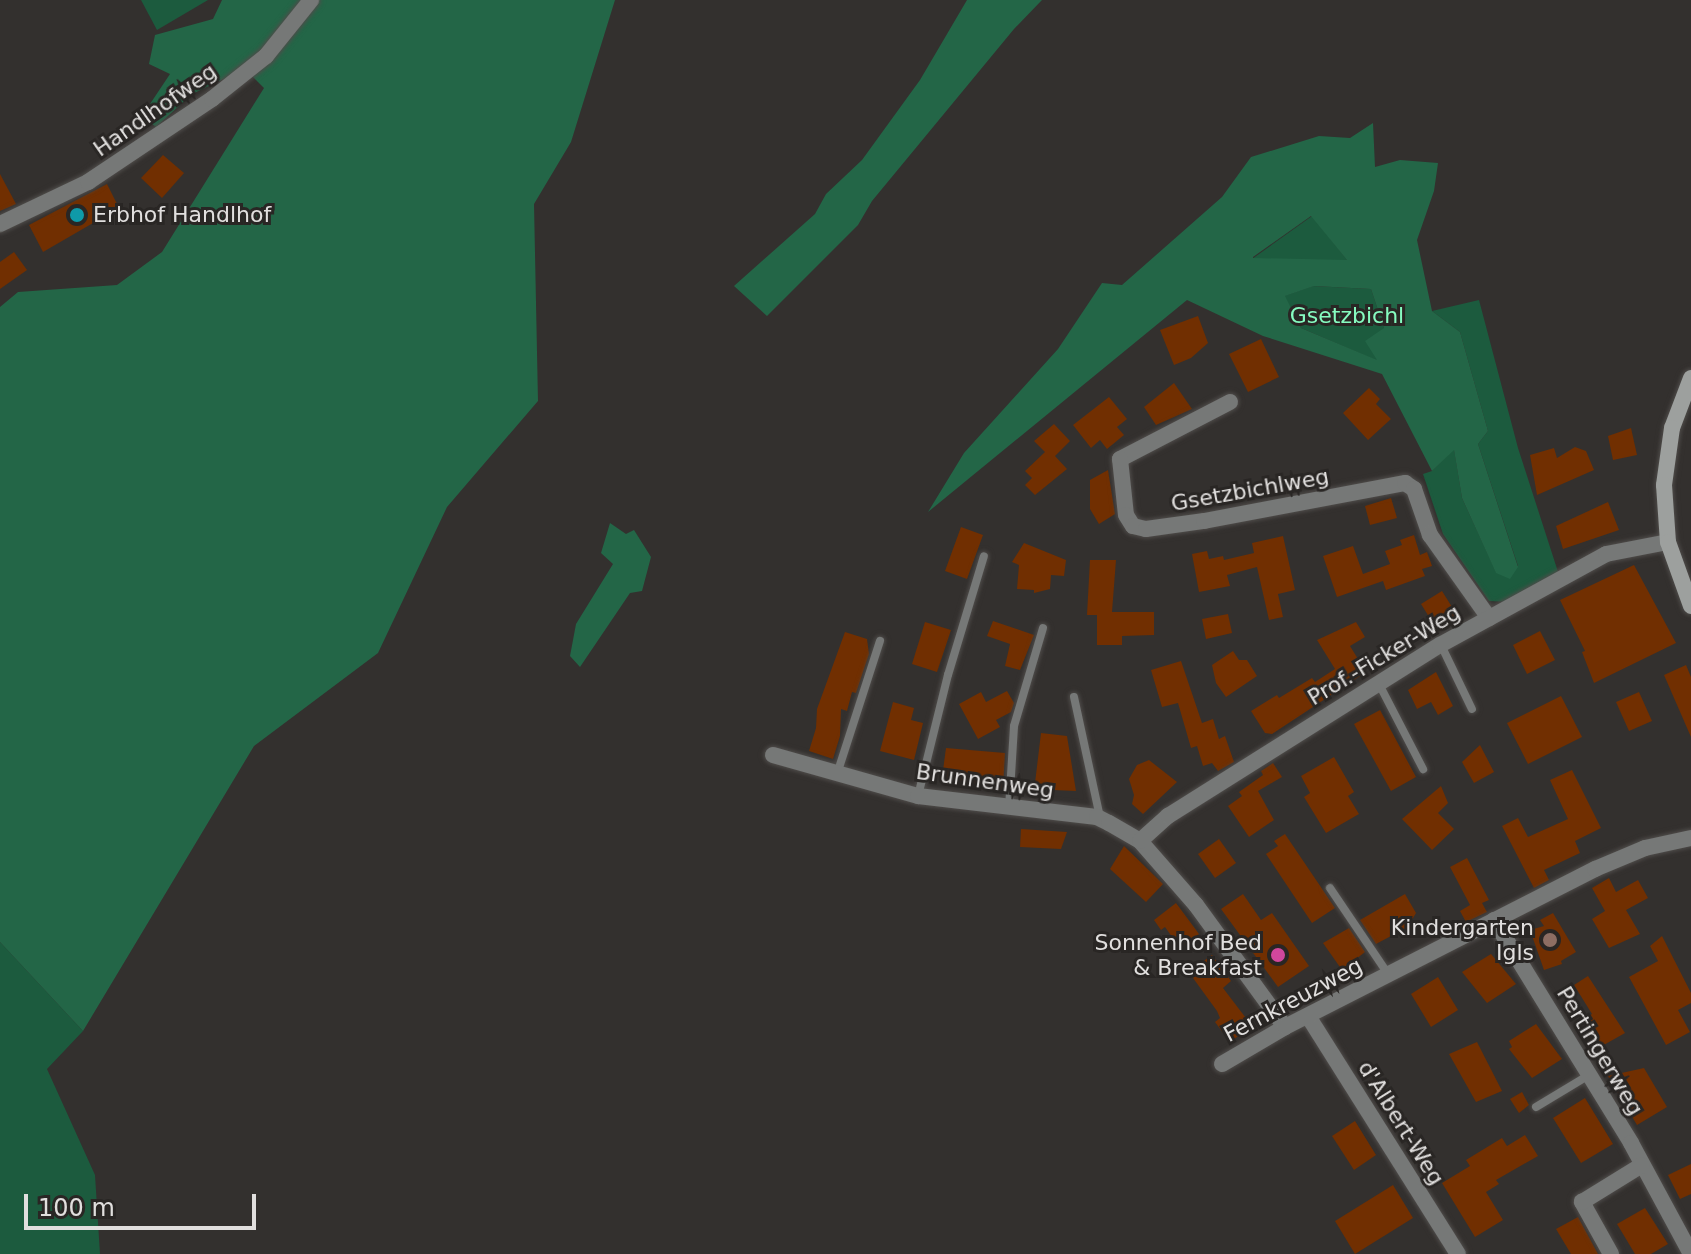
<!DOCTYPE html>
<html>
<head>
<meta charset="utf-8">
<style>
  body { margin:0 }
  #map { position:relative; width:1691px; height:1254px; overflow:hidden; background:#33302e; font-family:"DejaVu Sans",sans-serif }
  div>[style] { position:absolute }
  [style*='--x'] { left:calc(var(--x)*1px); top:calc(var(--y)*1px); width:calc(var(--w)*1px); rotate:calc(var(--a)*1deg) }
  .green>* { inset:0; background:#1c5b3e }
  .forest>* { inset:0; background:#236647 }
  .building>* { inset:0; background:#712f01 }
  .roads { filter:drop-shadow(0 0 2px #4f4c4a) drop-shadow(0 0 2px #4f4c4a) }
  .lane>* { height:8px; margin:-4px; padding:0 4px; transform-origin:4px; border-radius:4px; background:#767877 }
  .street>* { height:16px; margin:-8px; padding:0 8px; transform-origin:8px; border-radius:8px; background:#767877 }
  .secondary>* { height:16px; margin:-8px; padding:0 8px; transform-origin:8px; border-radius:8px; background:#9da09e }
  .dots>* { width:22px; height:22px; translate:-50% -50%; box-sizing:border-box; border:4px solid #292624; border-radius:50% }
  span { translate:-50% -50%; white-space:nowrap; text-align:center; line-height:1.15; -webkit-text-stroke:6px #292624; paint-order:stroke }
  .street-label { font-size:22px; color:#e1dfde }
  .poi-label { font-size:22px; color:#e1dfde }
  .left { translate:0 -50%; text-align:left }
  .right { translate:-100% -50%; text-align:right }
  .park-label { font-size:22px; color:#86fbc0 }
  .scale { position:absolute; left:24px; top:1194px; width:232px; height:36px; box-sizing:border-box; border:4px solid #e1dfde; border-top:0; padding-left:10px; font-size:24px; line-height:28px; white-space:nowrap; color:#e1dfde; -webkit-text-stroke:6px #292624; paint-order:stroke }
</style>
</head>
<body>
<div id="map">
  <div class="green">
    <i style="clip-path:polygon(141px 0,208px 0,157px 30px)"></i>
    <i style="clip-path:polygon(1312px 216px,1348px 261px,1252px 259px)"></i>
    <i style="clip-path:polygon(1313px 286px,1371px 289px,1384px 328px,1378px 361px,1301px 328px,1284px 296px)"></i>
    <i style="clip-path:polygon(1479px 300px,1518px 448px,1560px 578px,1509px 602px,1489px 601px,1443px 534px,1423px 474px,1432px 471px,1454px 449px,1462px 498px,1496px 572px,1518px 566px,1478px 444px,1488px 431px,1460px 332px,1432px 311px)"></i>
    <i style="clip-path:polygon(0 942px,83px 1031px,47px 1069px,95px 1175px,100px 1254px,0 1254px)"></i>
  </div>
  <div class="forest">
    <i style="clip-path:polygon(222px 0,615px 0,571px 142px,534px 204px,538px 401px,447px 507px,378px 653px,254px 746px,83px 1031px,0 942px,0 307px,18px 292px,117px 285px,162px 252px,264px 88px,245px 69px,192px 94px,156px 127px,142px 116px,170px 74px,149px 64px,155px 35px,213px 19px)"></i>
    <i style="clip-path:polygon(967px 0,1042px 0,1014px 29px,872px 201px,858px 225px,767px 316px,734px 286px,815px 214px,826px 194px,862px 160px,920px 80px)"></i>
    <i style="clip-path:polygon(evenodd,1373px 123px,1375px 167px,1400px 160px,1438px 163px,1434px 191px,1417px 240px,1432px 311px,1460px 332px,1488px 431px,1478px 444px,1518px 567px,1510px 579px,1496px 573px,1462px 498px,1454px 450px,1432px 471px,1382px 374px,1263px 336px,1187px 300px,928px 512px,964px 453px,1058px 349px,1102px 283px,1122px 285px,1222px 197px,1251px 157px,1319px 136px,1350px 138px,1373px 123px,1311px 216px,1347px 260px,1253px 258px,1253px 257px,1311px 216px,1373px 123px,1314px 286px,1371px 289px,1384px 328px,1365px 341px,1377px 360px,1301px 328px,1285px 296px,1314px 286px)"></i>
    <i style="clip-path:polygon(610px 523px,626px 534px,634px 530px,651px 557px,642px 591px,630px 593px,580px 667px,570px 656px,576px 624px,613px 564px,601px 553px)"></i>
  </div>
  <div class="building">
    <i style="clip-path:polygon(163px 155px,184px 173px,162px 198px,141px 178px)"></i>
    <i style="clip-path:polygon(0 174px,16px 204px,0 211px)"></i>
    <i style="clip-path:polygon(107px 184px,119px 208px,43px 252px,29px 225px)"></i>
    <i style="clip-path:polygon(14px 252px,27px 270px,0 289px,0 262px)"></i>
    <i style="clip-path:polygon(1198px 316px,1208px 343px,1191px 358px,1174px 365px,1160px 330px)"></i>
    <i style="clip-path:polygon(1261px 339px,1279px 377px,1248px 392px,1229px 354px)"></i>
    <i style="clip-path:polygon(1174px 383px,1192px 409px,1156px 425px,1144px 407px)"></i>
    <i style="clip-path:polygon(1369px 388px,1380px 399px,1376px 404px,1391px 419px,1368px 440px,1343px 413px)"></i>
    <i style="clip-path:polygon(1109px 397px,1127px 419px,1117px 427px,1124px 435px,1107px 449px,1100px 440px,1091px 448px,1073px 425px)"></i>
    <i style="clip-path:polygon(1054px 424px,1070px 441px,1055px 456px,1067px 469px,1035px 495px,1025px 485px,1032px 478px,1025px 471px,1045px 452px,1034px 441px)"></i>
    <i style="clip-path:polygon(1631px 428px,1637px 455px,1613px 460px,1608px 436px)"></i>
    <i style="clip-path:polygon(1575px 447px,1586px 451px,1594px 470px,1537px 495px,1530px 455px,1554px 448px,1557px 458px)"></i>
    <i style="clip-path:polygon(1108px 470px,1115px 514px,1099px 524px,1090px 509px,1090px 480px)"></i>
    <i style="clip-path:polygon(1391px 498px,1397px 518px,1370px 525px,1365px 506px)"></i>
    <i style="clip-path:polygon(1608px 502px,1619px 530px,1563px 549px,1556px 526px)"></i>
    <i style="clip-path:polygon(961px 527px,983px 535px,967px 579px,945px 571px)"></i>
    <i style="clip-path:polygon(1414px 535px,1420px 555px,1427px 552px,1432px 566px,1422px 569px,1425px 576px,1386px 590px,1383px 581px,1337px 597px,1323px 556px,1353px 546px,1363px 574px,1390px 564px,1385px 551px,1402px 545px,1400px 540px)"></i>
    <i style="clip-path:polygon(1283px 536px,1295px 590px,1278px 594px,1283px 617px,1269px 620px,1257px 567px,1227px 575px,1230px 586px,1199px 592px,1192px 554px,1207px 551px,1209px 559px,1223px 556px,1224px 560px,1254px 553px,1252px 543px)"></i>
    <i style="clip-path:polygon(1024px 543px,1066px 560px,1064px 576px,1051px 575px,1050px 589px,1034px 593px,1034px 590px,1017px 589px,1019px 565px,1012px 562px)"></i>
    <i style="clip-path:polygon(1090px 560px,1116px 560px,1112px 612px,1154px 612px,1154px 635px,1122px 636px,1122px 645px,1097px 645px,1097px 615px,1087px 615px)"></i>
    <i style="clip-path:polygon(1634px 565px,1676px 643px,1594px 683px,1582px 652px,1585px 651px,1560px 600px)"></i>
    <i style="clip-path:polygon(1442px 591px,1457px 615px,1436px 628px,1421px 604px)"></i>
    <i style="clip-path:polygon(1228px 614px,1232px 633px,1206px 639px,1202px 619px)"></i>
    <i style="clip-path:polygon(993px 621px,1034px 635px,1020px 670px,1005px 666px,1010px 644px,987px 636px)"></i>
    <i style="clip-path:polygon(925px 622px,951px 630px,937px 672px,912px 664px)"></i>
    <i style="clip-path:polygon(1356px 622px,1365px 637px,1350px 646px,1366px 672px,1272px 734px,1265px 733px,1251px 711px,1277px 695px,1279px 698px,1312px 678px,1315px 682px,1335px 669px,1317px 640px)"></i>
    <i style="clip-path:polygon(1540px 631px,1555px 660px,1527px 674px,1513px 645px)"></i>
    <i style="clip-path:polygon(845px 632px,867px 639px,869px 654px,856px 693px,852px 692px,847px 711px,841px 709px,840px 736px,833px 759px,809px 751px,816px 728px,817px 709px)"></i>
    <i style="clip-path:polygon(1233px 651px,1239px 660px,1247px 660px,1257px 676px,1226px 697px,1216px 683px,1212px 665px)"></i>
    <i style="clip-path:polygon(1181px 661px,1202px 723px,1213px 719px,1219px 739px,1225px 736px,1234px 762px,1218px 771px,1212px 763px,1203px 766px,1197px 746px,1191px 748px,1178px 703px,1162px 707px,1151px 670px)"></i>
    <i style="clip-path:polygon(1686px 665px,1691px 677px,1691px 737px,1664px 675px)"></i>
    <i style="clip-path:polygon(1436px 672px,1453px 706px,1438px 715px,1431px 702px,1417px 709px,1408px 690px)"></i>
    <i style="clip-path:polygon(1007px 691px,1014px 703px,1011px 712px,996px 720px,1000px 727px,978px 739px,959px 704px,981px 692px,986px 702px)"></i>
    <i style="clip-path:polygon(1639px 692px,1652px 721px,1629px 731px,1616px 702px)"></i>
    <i style="clip-path:polygon(1561px 696px,1582px 737px,1528px 764px,1507px 723px)"></i>
    <i style="clip-path:polygon(893px 702px,914px 708px,911px 720px,923px 723px,914px 760px,880px 751px)"></i>
    <i style="clip-path:polygon(1380px 710px,1416px 777px,1391px 791px,1354px 724px)"></i>
    <i style="clip-path:polygon(1041px 733px,1067px 736px,1076px 791px,1053px 790px,1053px 786px,1035px 783px)"></i>
    <i style="clip-path:polygon(1480px 745px,1494px 772px,1474px 783px,1462px 762px)"></i>
    <i style="clip-path:polygon(946px 748px,1005px 753px,1003px 789px,942px 778px)"></i>
    <i style="clip-path:polygon(1334px 757px,1354px 792px,1348px 796px,1359px 814px,1326px 833px,1304px 797px,1310px 793px,1301px 776px)"></i>
    <i style="clip-path:polygon(1149px 760px,1177px 782px,1143px 814px,1132px 804px,1134px 795px,1129px 779px,1137px 765px)"></i>
    <i style="clip-path:polygon(1273px 763px,1282px 777px,1258px 791px,1274px 820px,1249px 837px,1228px 806px,1242px 796px,1239px 792px,1263px 775px,1261px 771px)"></i>
    <i style="clip-path:polygon(1572px 770px,1601px 828px,1575px 841px,1580px 853px,1544px 870px,1549px 880px,1534px 888px,1502px 826px,1518px 818px,1528px 837px,1568px 819px,1550px 780px)"></i>
    <i style="clip-path:polygon(1441px 786px,1448px 803px,1438px 813px,1454px 829px,1432px 850px,1402px 819px)"></i>
    <i style="clip-path:polygon(1021px 829px,1067px 832px,1061px 849px,1020px 847px)"></i>
    <i style="clip-path:polygon(1285px 834px,1335px 908px,1312px 923px,1266px 854px,1278px 846px,1274px 841px)"></i>
    <i style="clip-path:polygon(1219px 839px,1236px 863px,1215px 878px,1198px 854px)"></i>
    <i style="clip-path:polygon(1124px 846px,1163px 884px,1146px 902px,1110px 869px)"></i>
    <i style="clip-path:polygon(1467px 858px,1489px 900px,1482px 903px,1487px 912px,1466px 922px,1460px 911px,1470px 905px,1450px 867px)"></i>
    <i style="clip-path:polygon(1609px 878px,1616px 892px,1638px 880px,1648px 898px,1626px 910px,1640px 934px,1609px 948px,1592px 919px,1605px 911px,1592px 888px)"></i>
    <i style="clip-path:polygon(1243px 894px,1261px 920px,1272px 913px,1309px 966px,1278px 987px,1221px 909px)"></i>
    <i style="clip-path:polygon(1405px 894px,1416px 913px,1413px 918px,1405px 923px,1408px 927px,1376px 944px,1360px 920px)"></i>
    <i style="clip-path:polygon(1176px 903px,1199px 934px,1180px 948px,1165px 927px,1161px 930px,1154px 920px)"></i>
    <i style="clip-path:polygon(1553px 913px,1576px 952px,1561px 961px,1562px 964px,1544px 970px,1530px 930px,1544px 926px,1540px 920px)"></i>
    <i style="clip-path:polygon(1349px 928px,1365px 952px,1342px 970px,1323px 943px)"></i>
    <i style="clip-path:polygon(1662px 936px,1691px 993px,1691px 1003px,1678px 1010px,1690px 1032px,1666px 1045px,1629px 977px,1658px 961px,1650px 946px)"></i>
    <i style="clip-path:polygon(1491px 954px,1516px 984px,1487px 1003px,1462px 972px)"></i>
    <i style="clip-path:polygon(1212px 955px,1231px 981px,1223px 988px,1252px 1026px,1230px 1042px,1215px 1022px,1220px 1018px,1217px 1011px,1193px 978px,1198px 974px,1194px 968px)"></i>
    <i style="clip-path:polygon(1588px 976px,1625px 1033px,1602px 1046px,1585px 1018px,1592px 1014px,1574px 985px)"></i>
    <i style="clip-path:polygon(1438px 977px,1458px 1010px,1431px 1027px,1411px 994px)"></i>
    <i style="clip-path:polygon(1536px 1024px,1562px 1059px,1532px 1078px,1509px 1049px,1512px 1047px,1509px 1041px)"></i>
    <i style="clip-path:polygon(1477px 1042px,1502px 1091px,1476px 1102px,1449px 1054px)"></i>
    <i style="clip-path:polygon(1644px 1068px,1667px 1107px,1637px 1125px,1608px 1076px)"></i>
    <i style="clip-path:polygon(1522px 1092px,1529px 1105px,1519px 1113px,1510px 1099px)"></i>
    <i style="clip-path:polygon(1585px 1098px,1613px 1144px,1581px 1163px,1553px 1118px)"></i>
    <i style="clip-path:polygon(1355px 1121px,1376px 1155px,1354px 1170px,1332px 1136px)"></i>
    <i style="clip-path:polygon(1525px 1135px,1538px 1156px,1496px 1180px,1499px 1184px,1486px 1192px,1503px 1220px,1475px 1237px,1442px 1183px,1470px 1166px,1466px 1160px,1502px 1138px,1507px 1146px)"></i>
    <i style="clip-path:polygon(1691px 1164px,1691px 1194px,1680px 1199px,1668px 1175px)"></i>
    <i style="clip-path:polygon(1393px 1185px,1413px 1218px,1355px 1254px,1335px 1221px)"></i>
    <i style="clip-path:polygon(1645px 1208px,1668px 1244px,1651px 1254px,1635px 1254px,1617px 1224px)"></i>
    <i style="clip-path:polygon(1578px 1217px,1598px 1254px,1571px 1254px,1556px 1229px)"></i>
  </div>
  <div class="roads">
    <div class="lane">
      <i style="--x:1441;--y:645;--w:71;--a:64.2"></i>
      <i style="--x:1379;--y:684;--w:96;--a:62.6"></i>
      <i style="--x:1074;--y:697;--w:123;--a:77.8"></i>
      <i style="--x:837;--y:774;--w:140;--a:-72.1"></i>
      <i style="--x:918;--y:796;--w:125;--a:-76.1"></i>
      <i style="--x:948;--y:675;--w:124;--a:-73.2"></i>
      <i style="--x:1009;--y:808;--w:82;--a:-86.5"></i>
      <i style="--x:1014;--y:726;--w:102;--a:-73.5"></i>
      <i style="--x:1330;--y:888;--w:104;--a:56"></i>
      <i style="--x:1536;--y:1107;--w:62;--a:-31.1"></i>
    </div>
    <div class="street">
      <i style="--x:0;--y:224;--w:98;--a:-25.5"></i>
      <i style="--x:88;--y:182;--w:149;--a:-33.8"></i>
      <i style="--x:212;--y:99;--w:69;--a:-38.5"></i>
      <i style="--x:266;--y:56;--w:72;--a:-51.2"></i>
      <i style="--x:1230;--y:402;--w:124;--a:152.6"></i>
      <i style="--x:1120;--y:459;--w:56;--a:83.9"></i>
      <i style="--x:1126;--y:515;--w:13;--a:58"></i>
      <i style="--x:1133;--y:526;--w:13;--a:13"></i>
      <i style="--x:1146;--y:529;--w:59;--a:-7.9"></i>
      <i style="--x:1204;--y:521;--w:205;--a:-10.7"></i>
      <i style="--x:1405;--y:483;--w:11;--a:34"></i>
      <i style="--x:1414;--y:489;--w:49;--a:70.8"></i>
      <i style="--x:1430;--y:535;--w:102;--a:54.6"></i>
      <i style="--x:773;--y:755;--w:151;--a:15.8"></i>
      <i style="--x:918;--y:796;--w:180;--a:6.7"></i>
      <i style="--x:1097;--y:817;--w:13;--a:27"></i>
      <i style="--x:1109;--y:823;--w:36;--a:30"></i>
      <i style="--x:1140;--y:841;--w:85;--a:48.8"></i>
      <i style="--x:1196;--y:905;--w:151;--a:53.9"></i>
      <i style="--x:1140;--y:841;--w:38;--a:-42"></i>
      <i style="--x:1168;--y:816;--w:321;--a:-32.2"></i>
      <i style="--x:1440;--y:645;--w:189;--a:-28.7"></i>
      <i style="--x:1606;--y:554;--w:63;--a:-11"></i>
      <i style="--x:1494;--y:920;--w:262;--a:58.4"></i>
      <i style="--x:1631;--y:1143;--w:126;--a:61.6"></i>
      <i style="--x:1308;--y:1016;--w:281;--a:57.8"></i>
      <i style="--x:1222;--y:1064;--w:73;--a:-30.4"></i>
      <i style="--x:1285;--y:1027;--w:348;--a:-27"></i>
      <i style="--x:1595;--y:869;--w:54;--a:-22.8"></i>
      <i style="--x:1645;--y:848;--w:47;--a:-12.3"></i>
      <i style="--x:1611;--y:1254;--w:60;--a:-119.1"></i>
      <i style="--x:1582;--y:1202;--w:70;--a:-31.7"></i>
    </div>
    <div class="secondary">
      <i style="--x:1691;--y:378;--w:53;--a:110.8"></i>
      <i style="--x:1672;--y:428;--w:58;--a:98"></i>
      <i style="--x:1664;--y:485;--w:57;--a:86"></i>
      <i style="--x:1668;--y:542;--w:68;--a:70.2"></i>
    </div>
  </div>
  <div class="dots">
    <i style="left:77px;top:215px;background:#0f9aa8"></i>
    <i style="left:1550px;top:940px;background:#8d6e63"></i>
    <i style="left:1278px;top:955px;background:#d1479c"></i>
  </div>
  <div class="street-label">
    <span style="left:155px;top:110px;rotate:-35deg">Handlhofweg</span>
    <span style="left:1250px;top:490px;rotate:-10deg">Gsetzbichlweg</span>
    <span style="left:1384px;top:655px;rotate:-31deg">Prof.-Ficker-Weg</span>
    <span style="left:985px;top:781px;rotate:8deg">Brunnenweg</span>
    <span style="left:1293px;top:1000px;rotate:-28deg">Fernkreuzweg</span>
    <span style="left:1600px;top:1051px;rotate:59deg">Pertingerweg</span>
    <span style="left:1401px;top:1123px;rotate:58deg">d'Albert-Weg</span>
  </div>
  <div class="poi-label">
    <span class="left" style="left:93px;top:215px">Erbhof Handlhof</span>
    <span class="right" style="left:1534px;top:940px">Kindergarten<br>Igls</span>
    <span class="right" style="left:1262px;top:955px">Sonnenhof Bed<br>&amp; Breakfast</span>
  </div>
  <div class="park-label">
    <span style="left:1347px;top:316px">Gsetzbichl</span>
  </div>
  <div class="scale">100 m</div>
</div>
</body>
</html>
